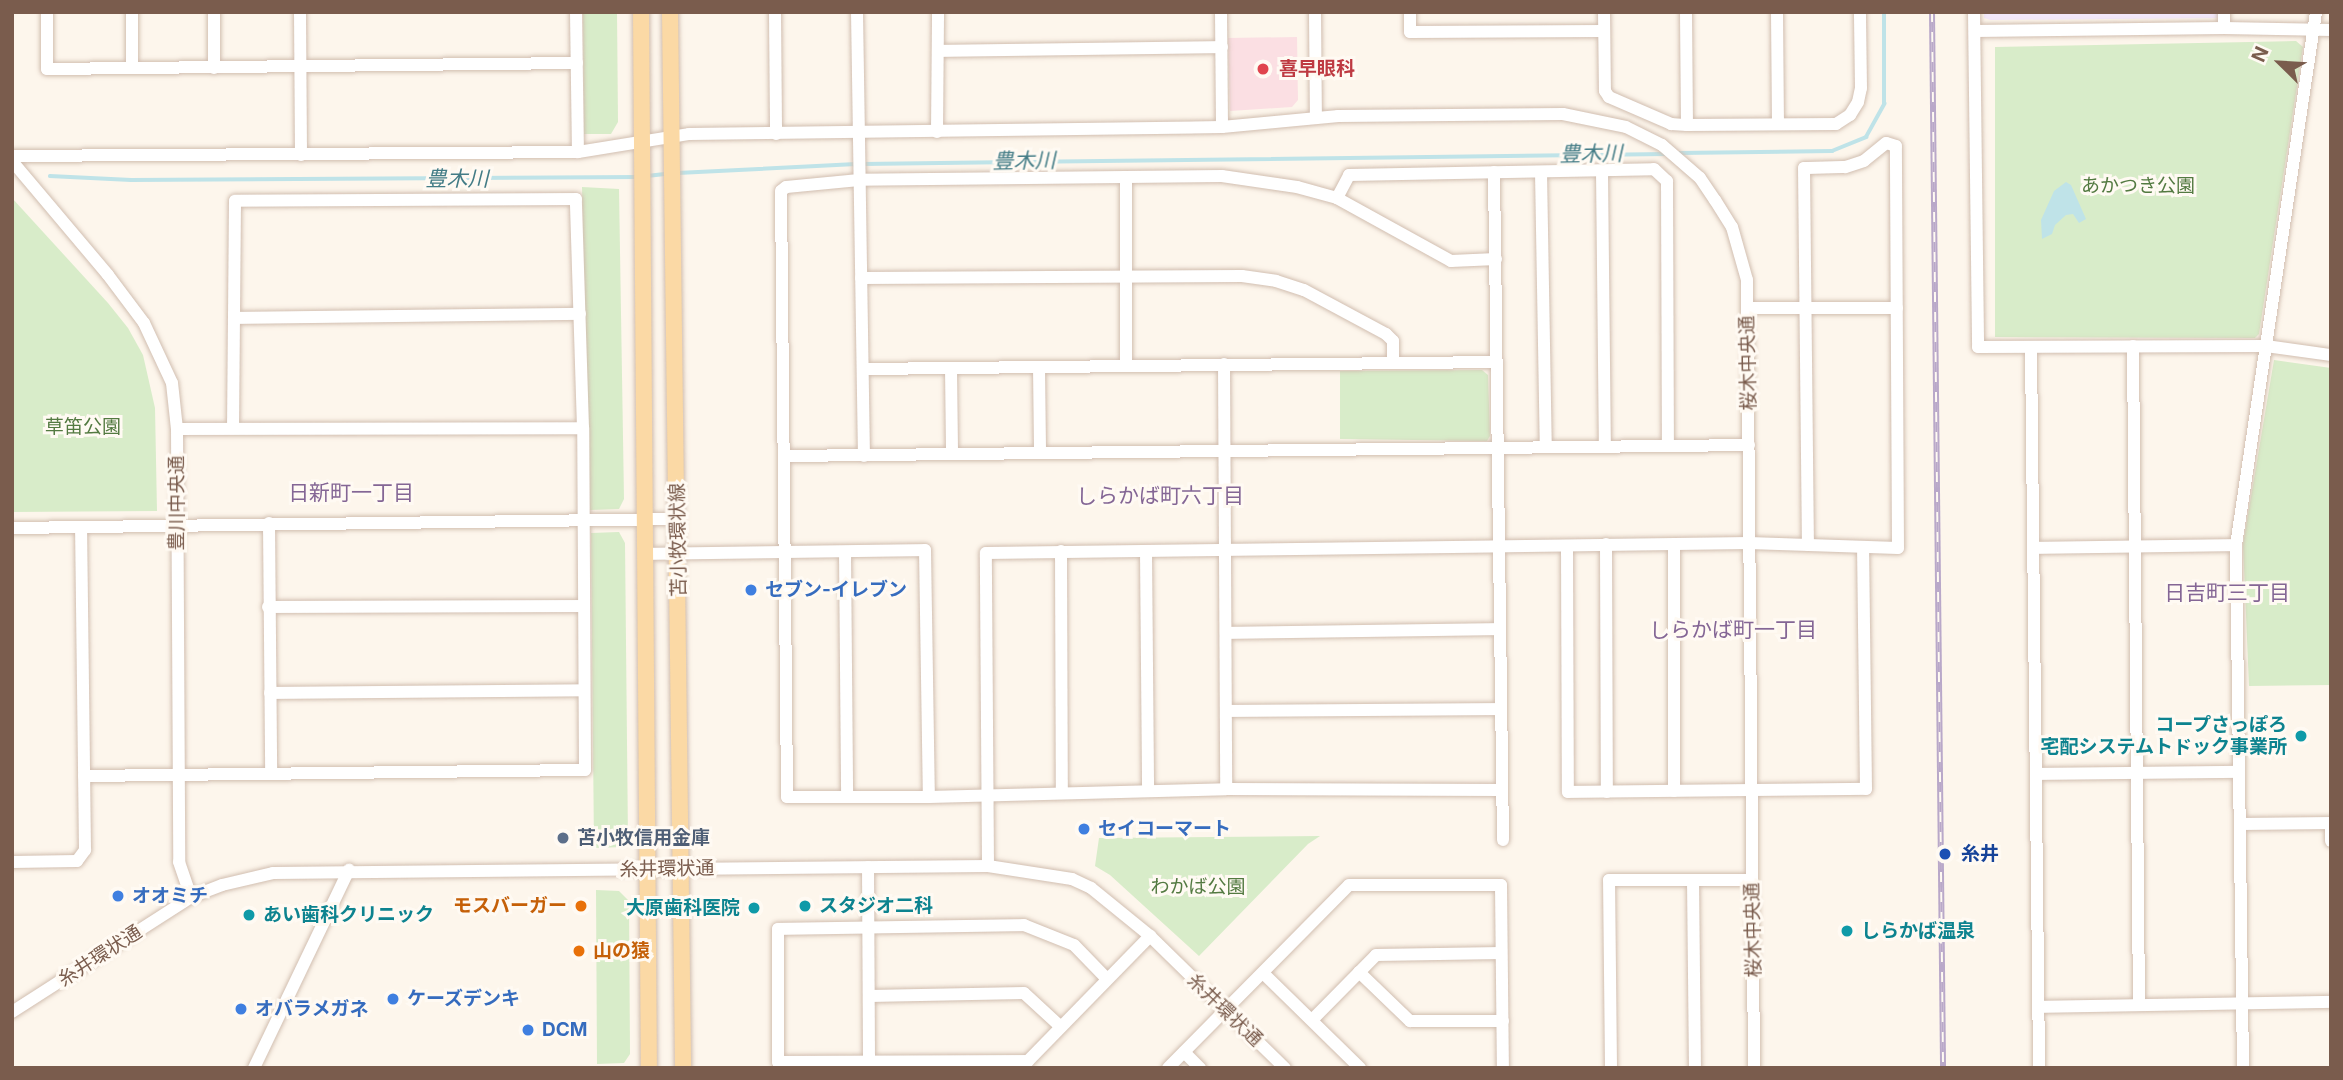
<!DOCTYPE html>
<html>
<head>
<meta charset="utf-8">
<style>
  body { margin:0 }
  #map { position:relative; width:2343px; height:1080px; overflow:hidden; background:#fdf6ec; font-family:Inter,"Noto Sans JP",sans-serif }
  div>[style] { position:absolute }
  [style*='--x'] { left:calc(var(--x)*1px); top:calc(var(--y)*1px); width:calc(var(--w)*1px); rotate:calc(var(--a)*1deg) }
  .education>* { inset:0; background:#f3e8fa }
  .medical>* { inset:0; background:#fbdfe3 }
  .green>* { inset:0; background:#d8ecc9 }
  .water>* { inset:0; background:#bfe3e8 }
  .stream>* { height:3.5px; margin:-1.75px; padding:0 1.75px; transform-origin:1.75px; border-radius:1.75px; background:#bfe3e8 }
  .roads { filter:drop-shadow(0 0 2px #d1beb0) drop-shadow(0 0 2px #d1beb0) }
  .minor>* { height:12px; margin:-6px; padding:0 6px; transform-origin:6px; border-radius:6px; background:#fff }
  .major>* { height:16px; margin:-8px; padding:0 8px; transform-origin:8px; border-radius:8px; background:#fbd9a5 }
  .rail>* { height:6px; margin-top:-3px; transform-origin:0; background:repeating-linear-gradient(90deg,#fffaf3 0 10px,#b9a8c9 0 20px); box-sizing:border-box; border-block:2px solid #b9a8c9 }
  .dots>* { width:19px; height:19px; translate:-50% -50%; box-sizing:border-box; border:4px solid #fffaf3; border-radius:50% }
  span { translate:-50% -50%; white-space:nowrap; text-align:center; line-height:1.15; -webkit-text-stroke:6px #fffaf3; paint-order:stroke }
  .health-label { font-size:19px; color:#be3a42; font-weight:700 }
  .left { translate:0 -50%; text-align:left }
  .park-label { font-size:19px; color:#537a41 }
  .street-label { font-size:19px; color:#7a5c4d }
  .shop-label { font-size:19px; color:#366cbe; font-weight:700 }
  .culture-label { font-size:19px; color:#0d838f; font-weight:700 }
  .right { translate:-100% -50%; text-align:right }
  .service-label { font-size:19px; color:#4e5e75; font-weight:700 }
  .transit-label { font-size:19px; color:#164399; font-weight:700 }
  .food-label { font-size:19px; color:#c56008; font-weight:700 }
  .water-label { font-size:21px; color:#437c86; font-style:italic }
  .neighbourhood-label { font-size:21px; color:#846695 }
  .frame { position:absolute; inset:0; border:14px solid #7a5c4d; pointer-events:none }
  .north { position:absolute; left:2245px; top:28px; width:70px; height:70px; -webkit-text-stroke:5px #fffaf3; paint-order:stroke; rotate:294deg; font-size:19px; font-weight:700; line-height:28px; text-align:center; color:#7a5c4d }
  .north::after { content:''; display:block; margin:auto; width:24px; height:32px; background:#7a5c4d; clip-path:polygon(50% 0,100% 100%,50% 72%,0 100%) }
</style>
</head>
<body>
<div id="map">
  <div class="education">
    <i style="clip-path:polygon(1984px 12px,2219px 12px,2219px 18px,1991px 20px,1984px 18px)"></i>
  </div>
  <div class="medical">
    <i style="clip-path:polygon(1297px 37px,1298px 100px,1292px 107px,1230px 111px,1228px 38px)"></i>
  </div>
  <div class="green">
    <i style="clip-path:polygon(583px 12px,617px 12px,618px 122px,611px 134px,584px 134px)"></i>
    <i style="clip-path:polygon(2296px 41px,2303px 47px,2259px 334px,2255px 338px,1995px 337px,1995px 47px)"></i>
    <i style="clip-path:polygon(582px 187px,619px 189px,624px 499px,619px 509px,590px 510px)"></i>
    <i style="clip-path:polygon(12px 198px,108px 303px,128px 328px,143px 355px,155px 408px,157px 511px,12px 512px)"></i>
    <i style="clip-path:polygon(2274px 360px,2331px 368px,2331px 685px,2249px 686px,2243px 544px)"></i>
    <i style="clip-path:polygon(1482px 370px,1488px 375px,1490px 436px,1487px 441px,1340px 439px,1340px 371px)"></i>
    <i style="clip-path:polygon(619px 532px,625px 543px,628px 841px,624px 847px,594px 848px,591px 533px)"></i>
    <i style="clip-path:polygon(1320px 836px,1308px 844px,1199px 956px,1110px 875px,1095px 866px,1099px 838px)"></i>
    <i style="clip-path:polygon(596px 890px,619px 891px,629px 901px,630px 1054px,624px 1063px,597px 1064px)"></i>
  </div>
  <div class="water">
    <i style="clip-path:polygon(2066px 182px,2071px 185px,2086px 219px,2079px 223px,2073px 214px,2066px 215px,2055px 225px,2052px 234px,2042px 239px,2041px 220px,2054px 191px)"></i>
  </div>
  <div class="stream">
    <i style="--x:1679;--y:153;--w:153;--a:-0.7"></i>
    <i style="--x:1832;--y:151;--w:37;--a:-22"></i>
    <i style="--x:1866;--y:137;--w:38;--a:-61"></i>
    <i style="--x:1884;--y:104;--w:92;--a:-90"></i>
    <i style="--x:863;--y:164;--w:804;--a:-0.71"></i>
    <i style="--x:678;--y:173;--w:178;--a:-2.9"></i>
    <i style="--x:50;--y:176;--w:81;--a:2.8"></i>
    <i style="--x:131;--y:180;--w:508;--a:-0.34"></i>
    <i style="--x:647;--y:176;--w:20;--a:-6"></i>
  </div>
  <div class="roads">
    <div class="minor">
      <i style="--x:47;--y:12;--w:57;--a:90"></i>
      <i style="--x:47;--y:69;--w:530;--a:-0.65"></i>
      <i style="--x:132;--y:12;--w:56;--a:90"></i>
      <i style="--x:214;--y:12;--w:56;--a:90"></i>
      <i style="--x:300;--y:12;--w:143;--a:89.6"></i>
      <i style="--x:576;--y:12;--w:140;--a:89.2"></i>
      <i style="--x:775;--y:12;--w:122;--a:89.5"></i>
      <i style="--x:857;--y:12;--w:444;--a:89.1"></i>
      <i style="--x:1221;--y:12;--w:115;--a:89.5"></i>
      <i style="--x:1315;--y:12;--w:106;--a:89.5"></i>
      <i style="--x:1410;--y:12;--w:20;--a:90"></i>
      <i style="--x:1410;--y:32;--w:194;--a:-0.3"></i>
      <i style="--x:1604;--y:12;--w:79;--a:89.3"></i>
      <i style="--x:1605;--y:91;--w:7;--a:56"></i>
      <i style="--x:1609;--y:97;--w:68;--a:23.5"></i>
      <i style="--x:1671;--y:124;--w:16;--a:4"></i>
      <i style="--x:1687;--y:125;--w:149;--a:-0.4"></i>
      <i style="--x:1836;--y:124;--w:17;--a:-33"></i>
      <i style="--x:1850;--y:115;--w:15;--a:-58"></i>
      <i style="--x:1858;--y:102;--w:14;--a:-78"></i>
      <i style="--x:1861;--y:88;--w:76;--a:-90.8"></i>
      <i style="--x:1686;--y:12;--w:113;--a:89.5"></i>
      <i style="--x:1777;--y:12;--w:111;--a:89.5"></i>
      <i style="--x:1974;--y:12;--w:335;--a:89.3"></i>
      <i style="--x:1978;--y:347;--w:288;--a:-0.2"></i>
      <i style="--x:2266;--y:346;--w:66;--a:7.9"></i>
      <i style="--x:2224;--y:12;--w:16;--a:90"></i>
      <i style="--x:1975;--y:31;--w:249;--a:-0.7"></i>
      <i style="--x:2224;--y:28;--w:107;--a:1.1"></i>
      <i style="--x:938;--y:51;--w:284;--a:-0.8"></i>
      <i style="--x:937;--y:132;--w:120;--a:-89.5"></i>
      <i style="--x:12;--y:156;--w:566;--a:-0.4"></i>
      <i style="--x:578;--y:152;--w:112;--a:-9.2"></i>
      <i style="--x:689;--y:134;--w:533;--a:-0.75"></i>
      <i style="--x:1222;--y:127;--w:117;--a:-5.4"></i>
      <i style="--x:1338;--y:116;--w:225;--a:-0.5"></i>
      <i style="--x:1563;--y:114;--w:64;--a:11.7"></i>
      <i style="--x:1626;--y:127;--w:40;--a:26.6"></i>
      <i style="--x:1662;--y:145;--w:50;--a:41"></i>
      <i style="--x:1700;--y:178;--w:27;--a:56"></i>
      <i style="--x:1715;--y:200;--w:32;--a:58"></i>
      <i style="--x:1732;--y:227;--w:55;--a:74.2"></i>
      <i style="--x:1747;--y:280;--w:788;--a:89.49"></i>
      <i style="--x:12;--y:161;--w:149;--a:49.9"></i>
      <i style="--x:108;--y:275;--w:60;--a:53.1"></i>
      <i style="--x:144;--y:323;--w:66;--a:65"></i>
      <i style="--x:172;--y:383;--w:46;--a:83.8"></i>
      <i style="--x:177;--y:429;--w:433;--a:89.7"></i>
      <i style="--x:179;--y:862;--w:37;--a:71"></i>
      <i style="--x:1602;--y:171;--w:275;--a:89.4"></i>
      <i style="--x:1494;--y:172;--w:668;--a:89.23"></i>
      <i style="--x:1541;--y:172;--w:275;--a:89"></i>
      <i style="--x:1126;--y:178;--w:188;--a:90"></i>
      <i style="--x:1337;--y:198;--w:26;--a:-62"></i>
      <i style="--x:1349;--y:175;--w:305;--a:-1.1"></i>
      <i style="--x:1654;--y:169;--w:18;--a:43"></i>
      <i style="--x:1667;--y:181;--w:265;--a:89.8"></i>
      <i style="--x:1496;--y:259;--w:45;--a:177.5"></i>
      <i style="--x:1451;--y:261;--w:130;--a:-151.1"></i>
      <i style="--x:1337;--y:198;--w:41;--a:-164.6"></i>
      <i style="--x:1297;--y:187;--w:76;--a:-171.7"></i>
      <i style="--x:1222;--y:176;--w:363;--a:179.4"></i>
      <i style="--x:859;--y:180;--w:73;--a:174.5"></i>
      <i style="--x:786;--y:187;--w:6;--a:141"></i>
      <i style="--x:781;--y:191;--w:606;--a:89.43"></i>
      <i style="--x:787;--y:797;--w:142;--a:0"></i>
      <i style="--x:929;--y:797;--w:297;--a:-1.5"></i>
      <i style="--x:1226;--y:789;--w:276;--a:0.2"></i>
      <i style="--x:861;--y:278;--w:381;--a:-0.3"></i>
      <i style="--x:1242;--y:276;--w:34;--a:8"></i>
      <i style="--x:1276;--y:281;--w:29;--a:18"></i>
      <i style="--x:1304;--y:290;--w:93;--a:28.2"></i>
      <i style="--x:1386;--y:334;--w:10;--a:45"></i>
      <i style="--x:1393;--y:341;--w:22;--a:90"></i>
      <i style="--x:1748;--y:308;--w:149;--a:0"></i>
      <i style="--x:235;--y:318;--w:345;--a:-0.7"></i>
      <i style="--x:2133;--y:346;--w:658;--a:89.48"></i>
      <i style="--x:2031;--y:348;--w:720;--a:89.36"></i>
      <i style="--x:1224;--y:364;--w:425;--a:89.7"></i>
      <i style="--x:1039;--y:367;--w:86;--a:89.3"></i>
      <i style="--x:951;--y:368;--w:85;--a:89.3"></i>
      <i style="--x:863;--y:369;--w:634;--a:-0.63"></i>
      <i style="--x:177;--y:429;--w:406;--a:-0.1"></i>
      <i style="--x:784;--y:456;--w:965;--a:-0.65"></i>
      <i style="--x:269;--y:523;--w:250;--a:89.5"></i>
      <i style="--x:12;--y:528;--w:666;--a:-0.77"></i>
      <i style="--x:1606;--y:544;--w:248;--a:89.8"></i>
      <i style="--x:1567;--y:546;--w:246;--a:89.8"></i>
      <i style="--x:1568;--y:792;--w:298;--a:-0.6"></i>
      <i style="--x:1866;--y:789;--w:242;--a:-90.7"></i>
      <i style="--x:2033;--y:548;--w:203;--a:-0.8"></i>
      <i style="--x:1061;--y:551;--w:242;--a:89.8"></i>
      <i style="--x:1146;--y:551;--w:239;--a:89.5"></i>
      <i style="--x:845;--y:552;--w:245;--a:89.5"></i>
      <i style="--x:644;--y:554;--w:281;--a:-0.8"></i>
      <i style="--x:925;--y:550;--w:247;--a:89.1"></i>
      <i style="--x:268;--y:607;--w:315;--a:-0.2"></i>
      <i style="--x:1226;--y:633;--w:273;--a:-0.8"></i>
      <i style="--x:270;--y:693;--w:314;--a:-0.5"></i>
      <i style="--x:1227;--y:711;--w:274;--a:-0.4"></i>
      <i style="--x:2036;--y:774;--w:203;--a:-0.6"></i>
      <i style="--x:84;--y:776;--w:501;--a:-0.69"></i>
      <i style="--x:585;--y:770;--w:342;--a:-90.3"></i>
      <i style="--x:583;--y:428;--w:229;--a:-91.8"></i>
      <i style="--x:576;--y:199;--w:341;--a:179.7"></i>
      <i style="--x:235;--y:201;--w:227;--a:90.5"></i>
      <i style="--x:1674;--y:791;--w:247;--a:-90"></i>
      <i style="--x:2331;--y:823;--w:18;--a:90"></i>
      <i style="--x:2241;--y:824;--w:90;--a:-0.6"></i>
      <i style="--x:12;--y:862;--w:65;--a:-0.9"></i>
      <i style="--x:77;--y:861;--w:14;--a:-54"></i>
      <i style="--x:85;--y:850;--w:323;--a:-90.7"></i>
      <i style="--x:988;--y:866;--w:313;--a:-90.4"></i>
      <i style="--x:986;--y:553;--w:763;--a:-0.75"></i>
      <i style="--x:1749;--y:543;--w:149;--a:1.9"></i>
      <i style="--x:1898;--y:548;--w:402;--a:-90.3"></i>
      <i style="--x:1896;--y:146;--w:10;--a:-163"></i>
      <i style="--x:1886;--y:143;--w:28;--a:141"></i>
      <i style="--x:1864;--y:161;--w:20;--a:162"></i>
      <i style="--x:1845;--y:167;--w:41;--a:178.6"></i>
      <i style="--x:1804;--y:168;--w:377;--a:89.4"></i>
      <i style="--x:868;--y:867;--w:200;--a:89.7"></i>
      <i style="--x:1693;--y:880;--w:188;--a:89.4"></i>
      <i style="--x:1359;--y:972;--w:71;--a:43.9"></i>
      <i style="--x:1410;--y:1021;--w:93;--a:0"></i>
      <i style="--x:1263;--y:973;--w:136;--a:44.4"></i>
      <i style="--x:1107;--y:979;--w:47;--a:-134.1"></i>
      <i style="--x:1074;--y:945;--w:54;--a:-158.2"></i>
      <i style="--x:1024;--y:925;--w:246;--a:179.1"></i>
      <i style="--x:778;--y:929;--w:133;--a:90"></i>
      <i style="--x:778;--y:1062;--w:250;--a:-0.2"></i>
      <i style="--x:1028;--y:1061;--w:175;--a:-45.7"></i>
      <i style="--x:869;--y:996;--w:155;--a:-1.1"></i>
      <i style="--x:1024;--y:993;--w:50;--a:42.6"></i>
      <i style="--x:2038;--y:1007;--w:293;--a:-1"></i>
      <i style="--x:12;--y:1012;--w:213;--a:-32.7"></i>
      <i style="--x:191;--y:897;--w:33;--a:-21"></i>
      <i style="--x:222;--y:885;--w:52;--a:-13.2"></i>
      <i style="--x:273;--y:873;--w:715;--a:-0.56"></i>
      <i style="--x:988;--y:866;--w:85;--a:8.8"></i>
      <i style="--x:1072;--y:879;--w:21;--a:25"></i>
      <i style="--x:1091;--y:888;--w:76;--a:39.1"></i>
      <i style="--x:1150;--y:936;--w:189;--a:44.4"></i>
      <i style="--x:1312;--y:1020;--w:91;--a:-45.4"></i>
      <i style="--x:1376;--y:955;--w:125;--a:-0.9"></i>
      <i style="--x:1184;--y:1052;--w:23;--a:45"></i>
      <i style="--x:254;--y:1068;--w:220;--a:-64.4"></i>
      <i style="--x:1168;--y:1068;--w:257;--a:-45.3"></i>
      <i style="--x:1349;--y:885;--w:152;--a:0"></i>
      <i style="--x:1501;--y:885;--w:183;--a:89.4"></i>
      <i style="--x:1611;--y:1068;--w:188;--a:-90.6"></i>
      <i style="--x:1609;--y:880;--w:143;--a:0"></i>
      <i style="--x:2243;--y:1068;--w:523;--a:-90.77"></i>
      <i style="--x:2236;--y:545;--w:539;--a:-81.46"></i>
    </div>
    <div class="major">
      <i style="--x:641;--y:12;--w:1056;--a:89.57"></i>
      <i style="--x:670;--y:12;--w:1056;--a:89.29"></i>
    </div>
  </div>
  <div class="rail">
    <i style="--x:1932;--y:12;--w:1056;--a:89.4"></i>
  </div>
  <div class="dots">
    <i style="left:1263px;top:69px;background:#e0444e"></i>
    <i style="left:751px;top:590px;background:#3f7fe0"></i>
    <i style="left:2301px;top:736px;background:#0f9aa8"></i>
    <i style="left:1084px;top:829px;background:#3f7fe0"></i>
    <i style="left:563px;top:838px;background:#5c6f8a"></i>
    <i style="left:1945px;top:854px;background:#1a4fb4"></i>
    <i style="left:118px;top:896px;background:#3f7fe0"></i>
    <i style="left:581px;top:906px;background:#e8710a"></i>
    <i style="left:805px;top:906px;background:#0f9aa8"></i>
    <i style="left:754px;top:908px;background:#0f9aa8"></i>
    <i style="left:249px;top:915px;background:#0f9aa8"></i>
    <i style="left:1847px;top:931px;background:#0f9aa8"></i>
    <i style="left:579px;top:951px;background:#e8710a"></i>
    <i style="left:393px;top:999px;background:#3f7fe0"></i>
    <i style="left:241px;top:1009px;background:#3f7fe0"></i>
    <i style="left:528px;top:1030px;background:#3f7fe0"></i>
  </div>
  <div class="health-label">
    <span class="left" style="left:1279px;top:69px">喜早眼科</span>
  </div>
  <div class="park-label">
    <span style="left:2138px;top:186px">あかつき公園</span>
    <span style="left:83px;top:427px">草笛公園</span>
    <span style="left:1198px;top:887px">わかば公園</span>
  </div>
  <div class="street-label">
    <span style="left:1748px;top:363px;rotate:-91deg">桜木中央通</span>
    <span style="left:177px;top:503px;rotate:-90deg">豊川中央通</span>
    <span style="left:678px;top:540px;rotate:-91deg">苫小牧環状線</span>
    <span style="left:667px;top:869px;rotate:-1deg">糸井環状通</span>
    <span style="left:1753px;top:930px;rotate:-91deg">桜木中央通</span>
    <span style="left:100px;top:956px;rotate:-33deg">糸井環状通</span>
    <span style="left:1225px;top:1010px;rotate:44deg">糸井環状通</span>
  </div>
  <div class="shop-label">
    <span class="left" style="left:765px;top:590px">セブン-イレブン</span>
    <span class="left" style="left:1098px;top:829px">セイコーマート</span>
    <span class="left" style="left:132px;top:896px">オオミチ</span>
    <span class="left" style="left:407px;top:999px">ケーズデンキ</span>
    <span class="left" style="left:255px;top:1009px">オバラメガネ</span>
    <span class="left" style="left:542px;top:1030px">DCM</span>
  </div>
  <div class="culture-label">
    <span class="right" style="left:2287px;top:736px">コープさっぽろ<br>宅配システムトドック事業所</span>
    <span class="left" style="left:819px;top:906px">スタジオ二科</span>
    <span class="right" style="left:740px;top:908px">大原歯科医院</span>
    <span class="left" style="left:263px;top:915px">あい歯科クリニック</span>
    <span class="left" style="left:1861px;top:931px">しらかば温泉</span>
  </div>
  <div class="service-label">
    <span class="left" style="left:577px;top:838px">苫小牧信用金庫</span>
  </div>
  <div class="transit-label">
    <span class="left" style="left:1961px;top:854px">糸井</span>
  </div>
  <div class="food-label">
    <span class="right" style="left:567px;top:906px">モスバーガー</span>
    <span class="left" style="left:593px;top:951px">山の猿</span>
  </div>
  <div class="water-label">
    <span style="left:1591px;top:154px;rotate:-1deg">豊木川</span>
    <span style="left:1024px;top:161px;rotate:-1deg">豊木川</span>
    <span style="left:457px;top:179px">豊木川</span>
  </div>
  <div class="neighbourhood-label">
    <span style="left:351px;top:493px">日新町一丁目</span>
    <span style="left:1160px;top:496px">しらかば町六丁目</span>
    <span style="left:2227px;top:593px">日吉町三丁目</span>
    <span style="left:1733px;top:630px">しらかば町一丁目</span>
  </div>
  <div class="frame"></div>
  <div class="north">N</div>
</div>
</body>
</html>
